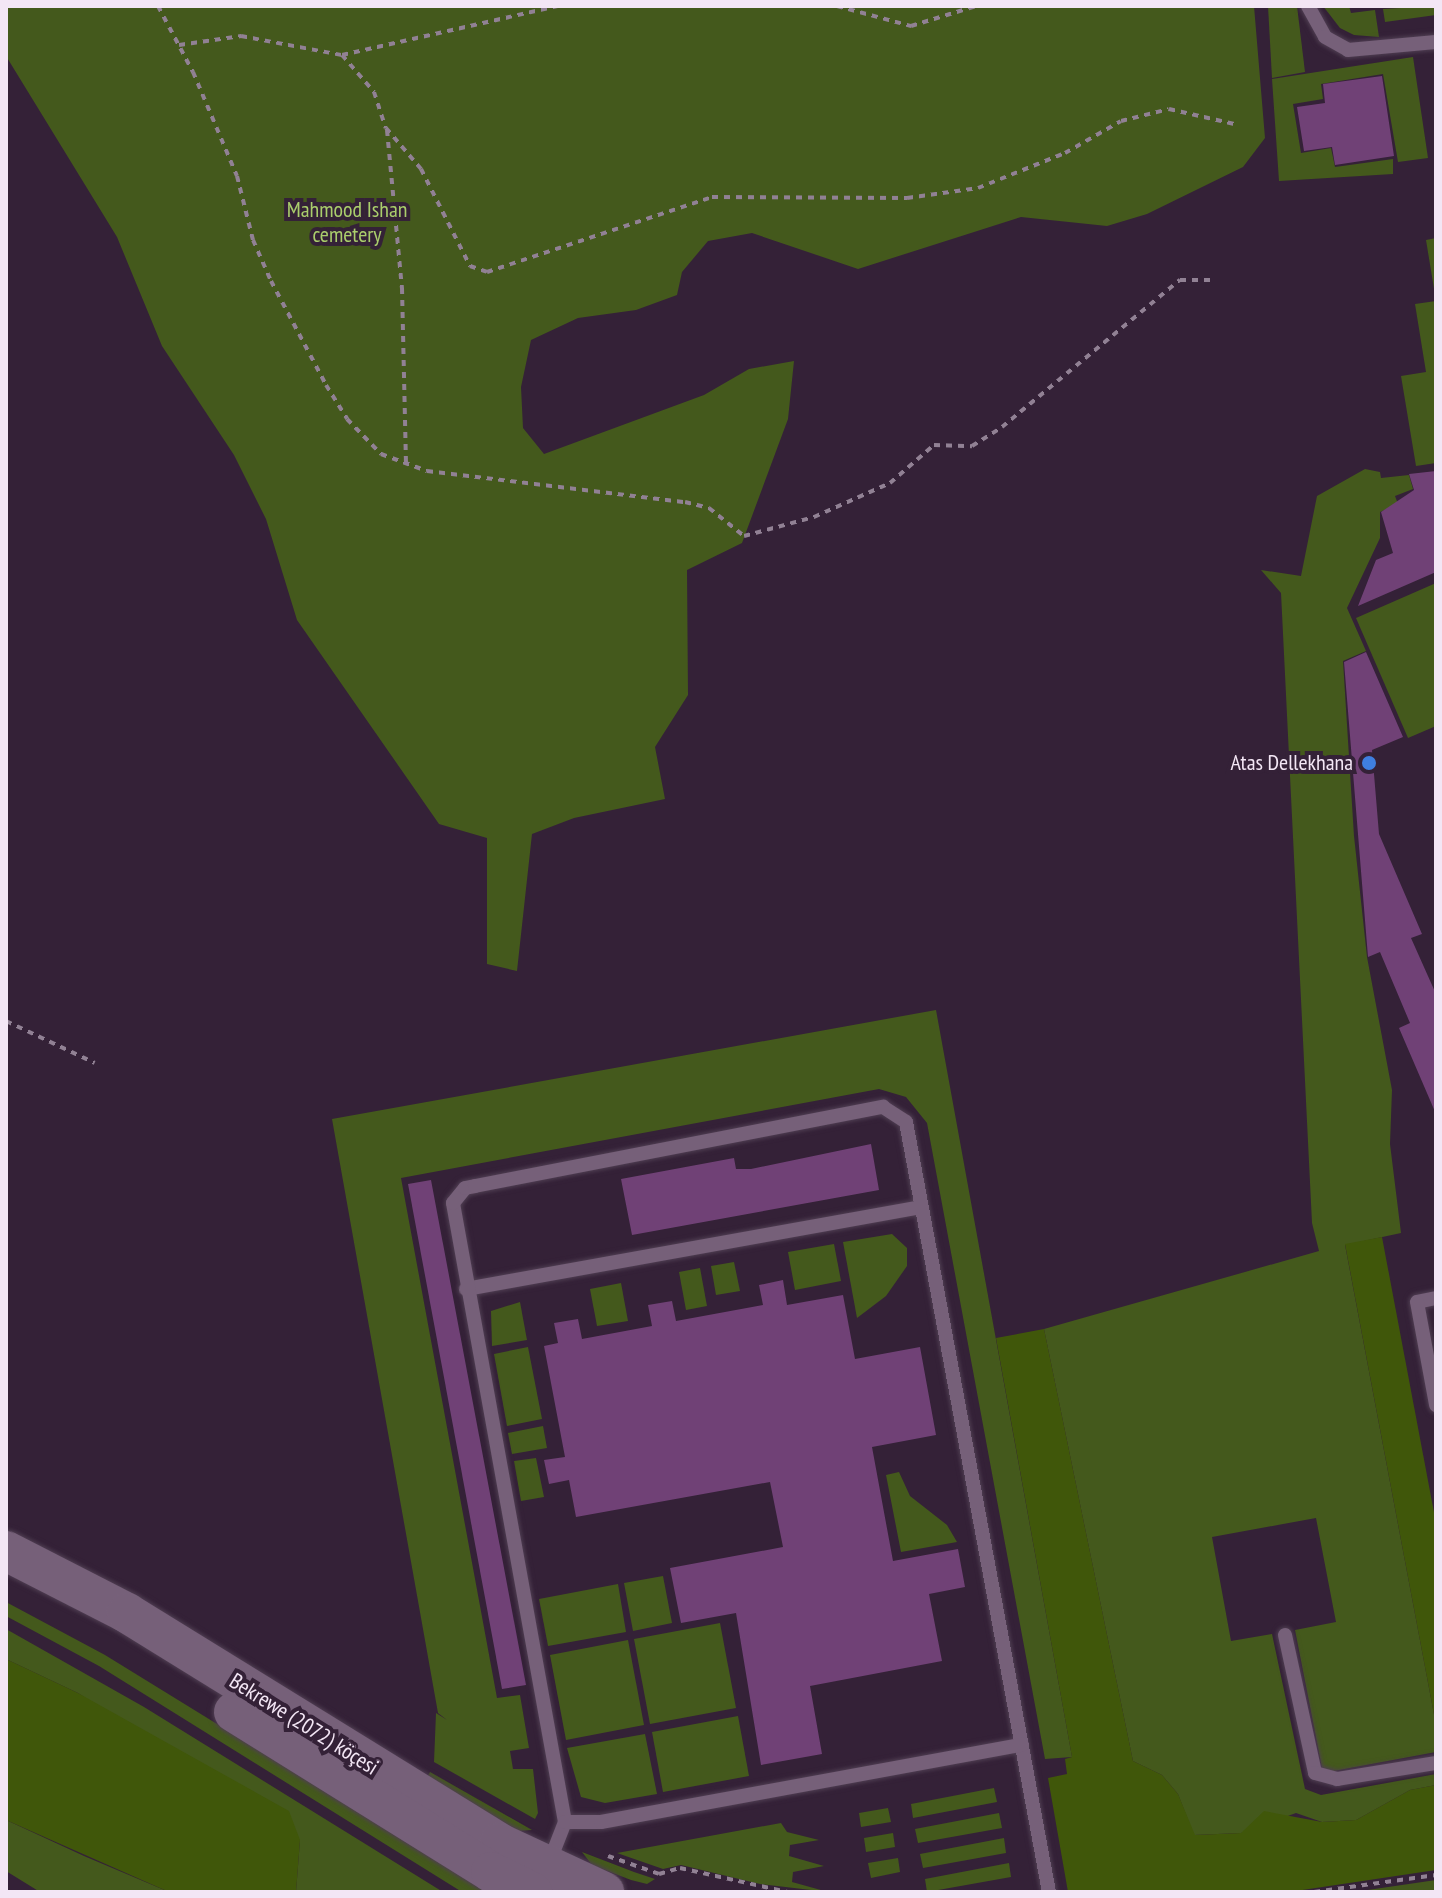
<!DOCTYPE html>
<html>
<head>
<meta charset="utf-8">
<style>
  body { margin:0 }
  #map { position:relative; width:1442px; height:1898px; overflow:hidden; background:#342137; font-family:"PT Sans Narrow",sans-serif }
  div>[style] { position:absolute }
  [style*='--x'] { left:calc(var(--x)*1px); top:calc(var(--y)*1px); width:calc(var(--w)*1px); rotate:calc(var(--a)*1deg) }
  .green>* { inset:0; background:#44591c }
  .forest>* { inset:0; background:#40570a }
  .building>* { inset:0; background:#704176 }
  .path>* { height:4px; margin-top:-2px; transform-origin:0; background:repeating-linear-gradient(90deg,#918194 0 6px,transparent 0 12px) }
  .roads { filter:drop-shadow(0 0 2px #4f3e52) drop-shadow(0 0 2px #4f3e52) }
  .service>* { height:14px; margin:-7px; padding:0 7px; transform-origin:7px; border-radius:7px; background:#766079 }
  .secondary>* { height:40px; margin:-20px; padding:0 20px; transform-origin:20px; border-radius:20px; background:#766079 }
  .dots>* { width:22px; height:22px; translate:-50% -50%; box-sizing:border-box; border:4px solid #342137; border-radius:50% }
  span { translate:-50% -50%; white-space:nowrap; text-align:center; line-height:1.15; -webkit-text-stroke:8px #342137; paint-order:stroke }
  .park-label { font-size:22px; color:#aace6c }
  .poi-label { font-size:22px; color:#f3e6f5 }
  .right { translate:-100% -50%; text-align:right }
  .street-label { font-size:22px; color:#f3e6f5 }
  .frame { position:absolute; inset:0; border:8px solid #f3e6f5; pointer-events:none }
</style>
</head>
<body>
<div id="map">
  <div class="green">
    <i style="clip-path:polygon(6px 6px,1254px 6px,1265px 138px,1243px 167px,1147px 214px,1107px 226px,1021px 217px,858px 269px,752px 233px,708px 241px,682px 272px,677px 295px,636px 310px,578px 318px,531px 340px,521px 387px,523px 428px,544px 454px,704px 395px,749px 369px,794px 361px,788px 419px,742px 543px,687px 570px,688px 695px,655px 747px,665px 799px,574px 818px,532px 834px,517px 971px,487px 964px,487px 838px,439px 824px,297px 620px,266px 519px,234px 455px,162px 346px,117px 237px,6px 56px)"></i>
    <i style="clip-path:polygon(1268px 6px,1297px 6px,1305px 72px,1272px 78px)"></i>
    <i style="clip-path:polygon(1323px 6px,1349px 6px,1351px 13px,1375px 10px,1379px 37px,1354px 35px,1340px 28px)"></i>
    <i style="clip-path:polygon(1436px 6px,1436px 15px,1385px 22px,1383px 9px)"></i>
    <i style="clip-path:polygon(1413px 57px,1428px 158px,1398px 162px,1383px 74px,1321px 84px,1323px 99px,1293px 104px,1301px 153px,1331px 148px,1335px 167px,1393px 159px,1393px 174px,1279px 181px,1272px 79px)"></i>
    <i style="clip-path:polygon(1436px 238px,1436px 463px,1416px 466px,1401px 376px,1426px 372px,1415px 304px,1436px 301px,1426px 240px)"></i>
    <i style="clip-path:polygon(1365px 469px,1380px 472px,1381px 478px,1409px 475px,1413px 489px,1395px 496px,1398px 504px,1380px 512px,1380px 538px,1347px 608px,1366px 651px,1343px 661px,1354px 836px,1367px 957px,1392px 1090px,1390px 1144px,1401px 1233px,1345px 1245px,1436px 1725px,1436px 1752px,1323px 1773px,1295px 1630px,1336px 1622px,1316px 1518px,1212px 1537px,1231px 1641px,1272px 1634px,1305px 1789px,1321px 1795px,1436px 1774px,1436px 1785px,1410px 1790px,1356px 1820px,1322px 1822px,1296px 1813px,1241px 1833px,1194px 1835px,1178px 1794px,1162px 1775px,1133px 1761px,1044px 1329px,1319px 1251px,1312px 1223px,1281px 593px,1261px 570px,1301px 576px,1317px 496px)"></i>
    <i style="clip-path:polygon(1436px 583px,1436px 726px,1408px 738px,1356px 618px)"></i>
    <i style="clip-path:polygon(936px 1010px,1072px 1757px,1045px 1759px,927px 1123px,906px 1097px,879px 1089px,401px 1178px,497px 1698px,520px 1695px,529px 1748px,510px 1751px,513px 1769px,533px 1769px,538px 1813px,535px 1819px,434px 1762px,436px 1713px,447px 1720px,438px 1713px,332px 1119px)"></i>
    <i style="clip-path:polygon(892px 1234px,907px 1248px,907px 1266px,886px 1296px,857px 1318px,843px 1242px)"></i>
    <i style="clip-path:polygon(834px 1244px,841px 1281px,795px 1290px,788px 1252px)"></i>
    <i style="clip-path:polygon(734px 1262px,740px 1291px,716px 1295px,711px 1266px)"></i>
    <i style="clip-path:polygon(700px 1268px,707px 1306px,686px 1310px,679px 1272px)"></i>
    <i style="clip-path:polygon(621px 1283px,628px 1321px,597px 1326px,590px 1289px)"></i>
    <i style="clip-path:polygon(520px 1302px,527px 1340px,492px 1346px,491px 1311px)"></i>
    <i style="clip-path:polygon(528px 1347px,542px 1419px,507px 1426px,494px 1354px)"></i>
    <i style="clip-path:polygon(543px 1426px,547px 1448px,512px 1454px,508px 1433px)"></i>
    <i style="clip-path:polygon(536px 1458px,544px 1497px,521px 1501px,514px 1461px)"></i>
    <i style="clip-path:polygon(899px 1472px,910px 1496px,947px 1525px,957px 1542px,901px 1552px,886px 1475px)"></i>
    <i style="clip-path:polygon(663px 1576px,672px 1623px,633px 1631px,624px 1583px)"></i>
    <i style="clip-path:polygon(618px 1584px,626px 1632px,548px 1646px,539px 1599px)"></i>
    <i style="clip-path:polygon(6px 1602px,105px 1655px,490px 1892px,462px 1892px,99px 1666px,6px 1616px)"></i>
    <i style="clip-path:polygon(720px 1623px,736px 1708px,650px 1724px,634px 1639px)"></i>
    <i style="clip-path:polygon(6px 1629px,144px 1707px,443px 1892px,296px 1892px,300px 1840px,78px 1693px,6px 1659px)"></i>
    <i style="clip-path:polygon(628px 1640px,644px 1725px,566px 1740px,550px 1655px)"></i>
    <i style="clip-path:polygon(738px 1716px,749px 1776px,663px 1792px,652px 1732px)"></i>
    <i style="clip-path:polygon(645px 1734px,657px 1794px,605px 1803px,581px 1797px,567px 1748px)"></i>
    <i style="clip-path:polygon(430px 1772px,532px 1830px,518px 1831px,425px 1781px)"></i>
    <i style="clip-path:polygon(994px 1788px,997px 1802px,913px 1818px,911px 1804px)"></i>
    <i style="clip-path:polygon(888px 1808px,891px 1822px,861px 1827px,859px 1813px)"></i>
    <i style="clip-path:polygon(999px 1813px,1002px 1828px,918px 1843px,915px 1829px)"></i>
    <i style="clip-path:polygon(6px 1820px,84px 1856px,169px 1892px,40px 1892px,6px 1871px)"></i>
    <i style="clip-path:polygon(781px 1823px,787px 1832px,819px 1840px,790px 1845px,789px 1856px,824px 1866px,793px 1872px,792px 1882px,828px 1892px,760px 1884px,681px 1865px,663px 1869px,617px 1853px)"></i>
    <i style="clip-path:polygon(893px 1833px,895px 1847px,866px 1852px,864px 1838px)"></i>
    <i style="clip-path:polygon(1004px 1838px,1006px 1853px,923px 1868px,920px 1854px)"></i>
    <i style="clip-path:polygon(582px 1852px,634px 1872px,655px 1879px,647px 1884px,631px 1880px,592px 1865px)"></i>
    <i style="clip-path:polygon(898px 1858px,900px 1872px,871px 1878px,868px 1863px)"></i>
    <i style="clip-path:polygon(1009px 1863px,1011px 1877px,927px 1892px,925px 1879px)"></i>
    <i style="clip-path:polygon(1436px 1880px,1436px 1892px,1354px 1892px)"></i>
  </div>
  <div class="forest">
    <i style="clip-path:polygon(1382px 1237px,1436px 1523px,1436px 1725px,1345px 1244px)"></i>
    <i style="clip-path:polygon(1044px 1329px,1133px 1761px,1162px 1775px,1178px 1794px,1195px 1835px,1241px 1833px,1264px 1811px,1322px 1822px,1356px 1820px,1410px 1790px,1436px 1785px,1436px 1870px,1289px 1892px,1068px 1892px,1048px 1778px,1067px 1774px,1065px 1759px,1072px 1757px,996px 1338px)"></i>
    <i style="clip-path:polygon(6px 1659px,78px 1693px,289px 1811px,300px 1840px,296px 1892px,169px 1892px,6px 1820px)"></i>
  </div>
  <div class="building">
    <i style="clip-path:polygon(1382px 76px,1394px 156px,1335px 165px,1332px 147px,1304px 151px,1297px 107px,1325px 103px,1323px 84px)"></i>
    <i style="clip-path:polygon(1436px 471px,1436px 572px,1358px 606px,1376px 560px,1393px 553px,1381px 512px,1414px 490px,1409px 474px)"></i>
    <i style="clip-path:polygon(1366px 652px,1403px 737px,1372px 750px,1379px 834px,1422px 934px,1411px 938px,1436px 994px,1436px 1114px,1399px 1028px,1410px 1023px,1380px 952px,1368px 957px,1344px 662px)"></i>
    <i style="clip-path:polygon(871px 1144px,879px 1190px,632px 1235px,621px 1179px,734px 1158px,736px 1169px,751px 1169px)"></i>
    <i style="clip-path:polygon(431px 1180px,526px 1685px,502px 1689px,408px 1184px)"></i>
    <i style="clip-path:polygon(783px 1280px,787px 1305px,843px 1295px,855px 1359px,920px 1347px,936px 1435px,872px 1447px,893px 1561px,958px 1549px,965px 1587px,929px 1594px,942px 1661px,810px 1686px,822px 1754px,761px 1765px,736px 1613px,681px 1623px,670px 1568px,783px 1547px,770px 1482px,576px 1517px,569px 1480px,549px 1484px,544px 1460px,565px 1457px,544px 1346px,558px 1343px,554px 1323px,578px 1319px,582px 1339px,652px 1326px,648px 1305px,672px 1301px,676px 1321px,763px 1305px,759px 1285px)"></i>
  </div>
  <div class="path">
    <i style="--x:158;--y:6;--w:75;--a:62.1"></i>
    <i style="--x:193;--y:72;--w:113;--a:67.1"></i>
    <i style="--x:237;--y:176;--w:66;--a:76"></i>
    <i style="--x:253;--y:240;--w:45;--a:66.3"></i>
    <i style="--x:271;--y:281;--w:118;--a:62.1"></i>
    <i style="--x:326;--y:385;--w:40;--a:58"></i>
    <i style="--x:347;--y:419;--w:49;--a:45.8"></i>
    <i style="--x:381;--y:454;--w:49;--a:20.3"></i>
    <i style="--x:427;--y:471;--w:260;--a:6.9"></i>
    <i style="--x:685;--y:502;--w:25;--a:14"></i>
    <i style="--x:709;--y:508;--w:45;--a:38.7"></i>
    <i style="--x:744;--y:536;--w:73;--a:-15.2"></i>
    <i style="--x:814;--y:517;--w:83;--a:-24.1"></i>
    <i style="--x:890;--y:483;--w:58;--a:-40.8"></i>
    <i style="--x:934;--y:445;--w:38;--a:2"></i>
    <i style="--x:972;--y:446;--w:36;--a:-32"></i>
    <i style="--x:1002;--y:427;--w:231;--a:-39.6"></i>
    <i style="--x:1180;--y:280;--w:32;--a:0"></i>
    <i style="--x:837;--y:6;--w:77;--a:15.1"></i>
    <i style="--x:911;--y:26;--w:68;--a:-17.1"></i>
    <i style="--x:179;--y:45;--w:63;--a:-8.3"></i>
    <i style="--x:241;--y:36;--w:103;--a:10.7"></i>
    <i style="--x:342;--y:55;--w:221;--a:-12.8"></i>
    <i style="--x:342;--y:55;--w:49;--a:49.1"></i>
    <i style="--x:374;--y:92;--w:38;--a:72"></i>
    <i style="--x:386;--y:128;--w:54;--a:49.5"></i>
    <i style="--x:421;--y:169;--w:109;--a:63.2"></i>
    <i style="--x:470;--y:266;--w:18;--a:19"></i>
    <i style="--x:487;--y:272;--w:237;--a:-18.4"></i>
    <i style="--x:712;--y:197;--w:195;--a:0.3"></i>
    <i style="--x:907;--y:198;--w:72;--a:-8"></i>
    <i style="--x:978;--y:188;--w:94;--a:-21.9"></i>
    <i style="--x:1065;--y:153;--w:64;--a:-29.7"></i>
    <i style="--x:1121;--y:121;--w:49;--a:-14"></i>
    <i style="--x:1169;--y:109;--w:67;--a:13"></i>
    <i style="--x:387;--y:130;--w:159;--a:84.6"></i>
    <i style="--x:402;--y:288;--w:175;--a:88.7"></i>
    <i style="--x:6;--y:1021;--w:98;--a:25.3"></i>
    <i style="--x:608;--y:1856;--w:54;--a:19.4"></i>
    <i style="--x:659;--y:1874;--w:22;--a:-16"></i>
    <i style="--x:680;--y:1868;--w:110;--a:12.6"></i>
    <i style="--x:1314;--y:1892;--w:123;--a:-7.9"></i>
  </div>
  <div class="roads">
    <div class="service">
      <i style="--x:1308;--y:6;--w:35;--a:61"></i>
      <i style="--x:1325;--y:37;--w:26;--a:29"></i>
      <i style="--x:1348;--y:50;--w:88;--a:-5.2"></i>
      <i style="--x:466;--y:1289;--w:462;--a:-10.2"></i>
      <i style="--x:1436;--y:1298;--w:19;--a:168"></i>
      <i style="--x:1417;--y:1302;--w:105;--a:79.5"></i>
      <i style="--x:1285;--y:1635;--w:141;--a:77.7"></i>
      <i style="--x:1315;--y:1773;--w:23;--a:15"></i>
      <i style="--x:1337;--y:1779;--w:100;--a:-9.2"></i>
      <i style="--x:565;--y:1822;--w:629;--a:-100.26"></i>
      <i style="--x:453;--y:1203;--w:19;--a:-51"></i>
      <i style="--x:465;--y:1188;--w:10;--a:-11"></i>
      <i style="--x:475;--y:1186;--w:416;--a:-11"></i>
      <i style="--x:883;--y:1107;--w:27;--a:33"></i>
      <i style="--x:906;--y:1122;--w:783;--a:79.48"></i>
      <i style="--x:549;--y:1863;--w:44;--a:-68.7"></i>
      <i style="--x:565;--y:1822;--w:36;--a:0"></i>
      <i style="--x:601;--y:1822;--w:428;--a:-10.4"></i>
    </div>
    <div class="secondary">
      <i style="--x:6;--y:1551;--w:136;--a:27.1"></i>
      <i style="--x:127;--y:1613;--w:437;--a:31.7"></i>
      <i style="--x:499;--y:1843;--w:116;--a:25"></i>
      <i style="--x:234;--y:1712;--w:303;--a:31.9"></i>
      <i style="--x:491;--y:1872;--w:46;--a:26"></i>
    </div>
  </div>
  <div class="dots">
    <i style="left:1369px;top:763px;background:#3f7fe0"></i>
  </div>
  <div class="park-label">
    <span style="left:347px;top:222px">Mahmood Ishan<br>cemetery</span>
  </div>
  <div class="poi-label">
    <span class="right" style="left:1353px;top:763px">Atas Dellekhana</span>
  </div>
  <div class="street-label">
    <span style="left:304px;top:1724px;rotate:32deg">Bekrewe (2072) köçesi</span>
  </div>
  <div class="frame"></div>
</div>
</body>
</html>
